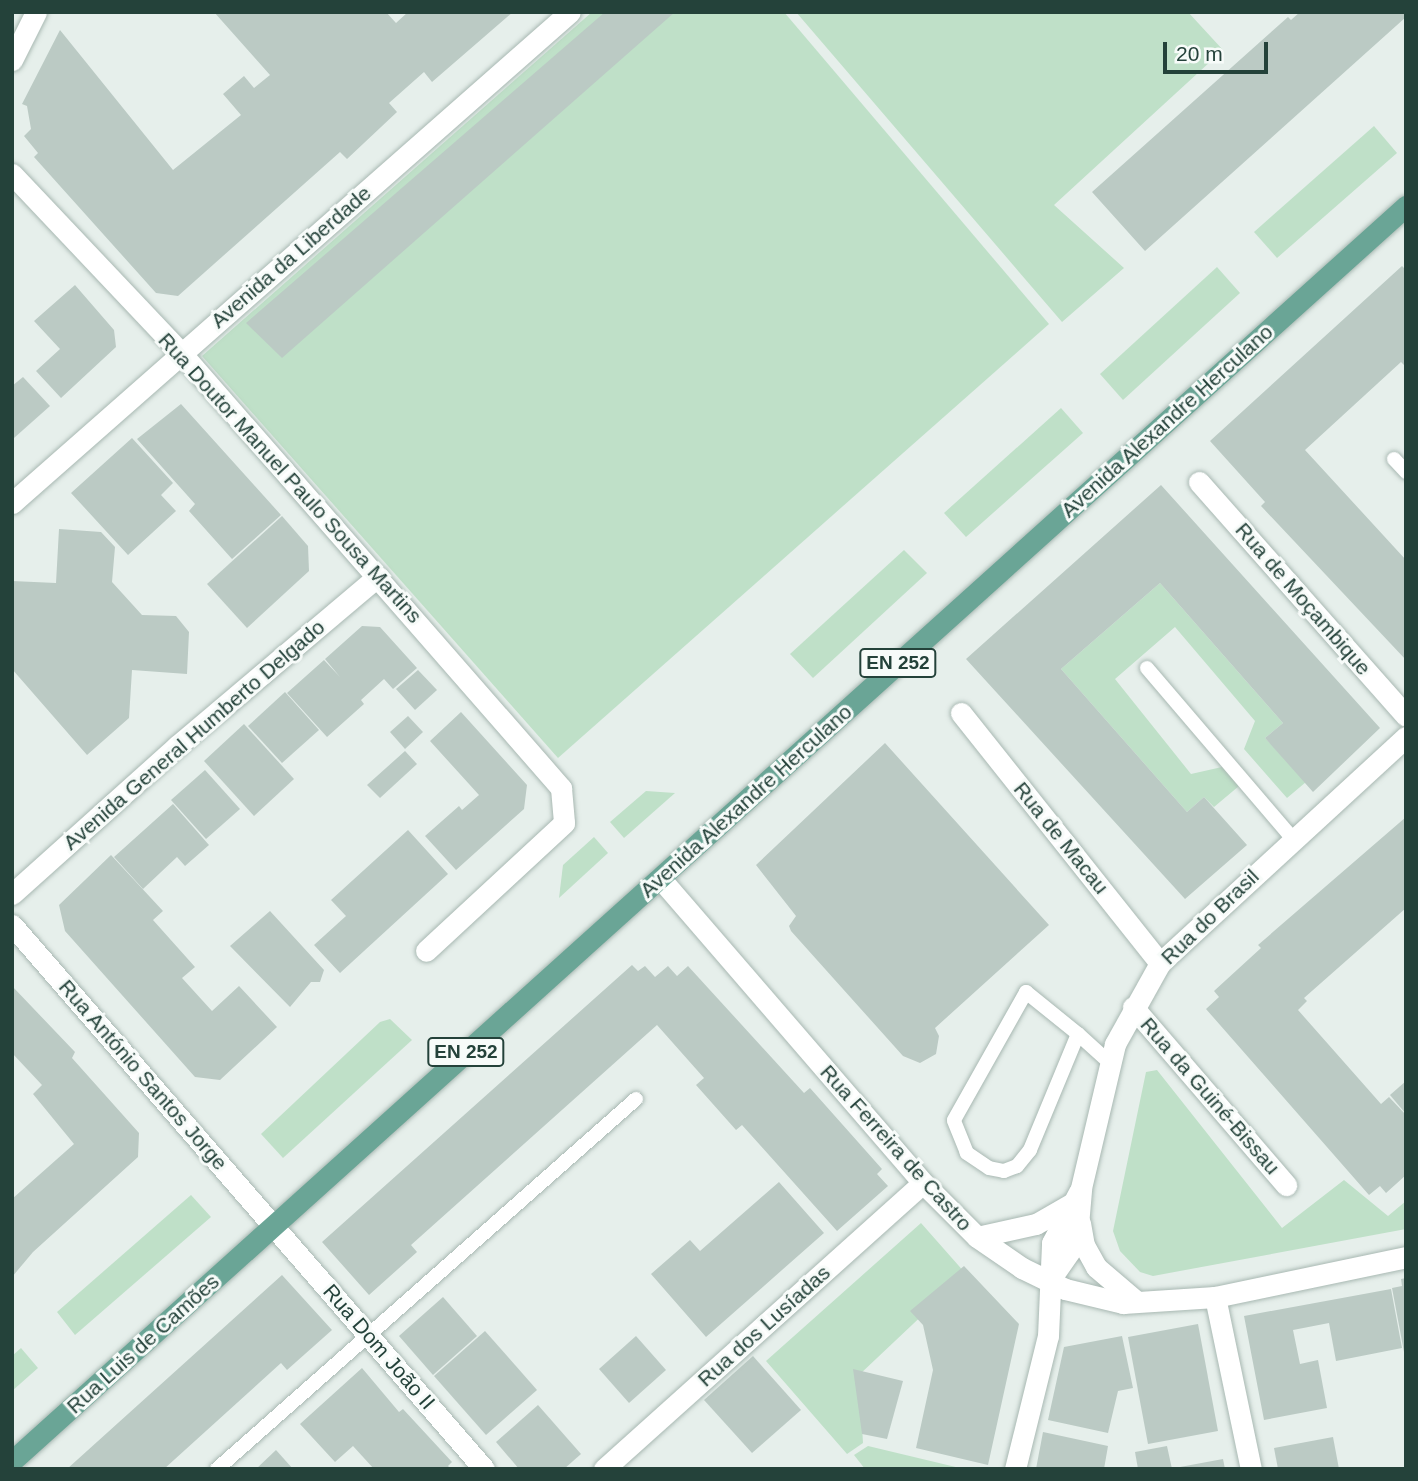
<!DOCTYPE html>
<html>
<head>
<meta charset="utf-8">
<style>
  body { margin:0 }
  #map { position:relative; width:1418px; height:1481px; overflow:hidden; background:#e6efeb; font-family:Arial,sans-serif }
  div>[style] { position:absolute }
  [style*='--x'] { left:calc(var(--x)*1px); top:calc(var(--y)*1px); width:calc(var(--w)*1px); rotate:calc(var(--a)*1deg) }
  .green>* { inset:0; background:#bfe0c8 }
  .building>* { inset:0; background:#bbcac4 }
  .roads { filter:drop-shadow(0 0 2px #a8b8b2) drop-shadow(0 0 2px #a8b8b2) }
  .lane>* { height:14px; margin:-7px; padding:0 7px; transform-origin:7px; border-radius:7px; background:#fff }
  .street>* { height:21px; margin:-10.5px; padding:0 10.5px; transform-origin:10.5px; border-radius:10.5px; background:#fff }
  .primary>* { height:21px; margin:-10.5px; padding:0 10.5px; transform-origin:10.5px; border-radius:10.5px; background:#6aa596 }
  span { translate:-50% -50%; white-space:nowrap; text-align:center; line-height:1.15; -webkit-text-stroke:6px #f7fbf9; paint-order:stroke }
  .shield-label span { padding:2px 5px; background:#f7fbf9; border:2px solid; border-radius:5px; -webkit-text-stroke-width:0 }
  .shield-label { font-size:19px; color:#24423a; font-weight:700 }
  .street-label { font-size:21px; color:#24423a }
  .frame { position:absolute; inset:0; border:14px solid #24423a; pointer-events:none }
  .scale { position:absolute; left:1163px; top:42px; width:105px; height:32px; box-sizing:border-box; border:4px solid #24423a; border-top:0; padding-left:9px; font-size:21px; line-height:24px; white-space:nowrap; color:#24423a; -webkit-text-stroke:5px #f7fbf9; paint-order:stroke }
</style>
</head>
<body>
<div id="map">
  <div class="green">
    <i style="clip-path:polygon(592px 12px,784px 12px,1049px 324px,558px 758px,202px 356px)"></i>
    <i style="clip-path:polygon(796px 12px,1188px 12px,1223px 50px,1054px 205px,1124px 268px,1062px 322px)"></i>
    <i style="clip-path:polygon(1374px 126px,1397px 153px,1277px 258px,1254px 232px)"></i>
    <i style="clip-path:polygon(1217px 267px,1240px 293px,1123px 400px,1100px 374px)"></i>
    <i style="clip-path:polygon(1061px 408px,1083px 433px,966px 537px,944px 513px)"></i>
    <i style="clip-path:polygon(904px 550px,927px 573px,813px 678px,790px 654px)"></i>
    <i style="clip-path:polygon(1160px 583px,1283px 723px,1265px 738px,1306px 782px,1287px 798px,1244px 749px,1255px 721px,1175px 627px,1115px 679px,1191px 774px,1222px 767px,1239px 786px,1214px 807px,1204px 797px,1187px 812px,1061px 669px)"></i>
    <i style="clip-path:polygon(646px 791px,675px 793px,624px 838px,610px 822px)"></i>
    <i style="clip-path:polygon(594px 837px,608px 853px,559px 898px,563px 865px)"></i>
    <i style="clip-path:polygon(390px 1019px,412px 1040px,283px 1158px,261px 1134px,380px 1022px)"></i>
    <i style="clip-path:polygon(1157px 1070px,1282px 1228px,1344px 1180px,1388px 1216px,1406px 1201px,1406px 1229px,1153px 1276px,1140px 1272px,1120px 1251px,1113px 1231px,1146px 1072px)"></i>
    <i style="clip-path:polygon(191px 1195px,211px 1217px,75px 1335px,57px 1312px)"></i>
    <i style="clip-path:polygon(921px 1223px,966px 1274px,859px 1375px,863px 1443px,847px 1454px,766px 1361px)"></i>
    <i style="clip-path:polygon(21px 1348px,38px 1368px,12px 1391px,12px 1356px)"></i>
    <i style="clip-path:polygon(868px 1446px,964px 1469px,865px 1469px,854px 1455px)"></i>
  </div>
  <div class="building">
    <i style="clip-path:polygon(214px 12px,386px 12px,396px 23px,408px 12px,513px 12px,432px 82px,424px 72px,389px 103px,397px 112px,347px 159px,340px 152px,178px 296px,156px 293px,34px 157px,38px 153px,24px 136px,31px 129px,27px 106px,22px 104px,60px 30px,173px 170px,241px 115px,223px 94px,244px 76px,254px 88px,270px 75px)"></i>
    <i style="clip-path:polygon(605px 12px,675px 12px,282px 358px,246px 323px)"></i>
    <i style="clip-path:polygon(1300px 12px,1406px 12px,1406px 17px,1145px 251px,1092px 192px,1288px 17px,1291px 20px)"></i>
    <i style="clip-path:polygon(1402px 266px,1406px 270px,1406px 367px,1401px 362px,1305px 450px,1406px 560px,1406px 660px,1261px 506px,1265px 502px,1210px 441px)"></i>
    <i style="clip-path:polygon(75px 285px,114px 330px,116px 347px,61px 398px,36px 371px,60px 349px,34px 321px)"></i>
    <i style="clip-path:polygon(23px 377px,50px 406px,14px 438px,12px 386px)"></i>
    <i style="clip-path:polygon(181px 404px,281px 515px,232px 559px,189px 511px,195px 504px,137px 439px)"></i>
    <i style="clip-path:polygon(132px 438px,173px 483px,161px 495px,176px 511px,128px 555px,71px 493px)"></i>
    <i style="clip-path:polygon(1161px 485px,1380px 728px,1313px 792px,1265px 738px,1283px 723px,1160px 583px,1061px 669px,1187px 812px,1204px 797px,1247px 845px,1185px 899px,966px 659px)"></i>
    <i style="clip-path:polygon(282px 516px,308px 546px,309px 571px,247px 628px,207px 584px)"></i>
    <i style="clip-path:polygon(59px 529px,101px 532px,115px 547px,112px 582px,142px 615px,176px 616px,189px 632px,187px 674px,132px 670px,129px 718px,87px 755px,12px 669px,12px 581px,56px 583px)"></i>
    <i style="clip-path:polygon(362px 626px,380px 627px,417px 668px,393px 689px,384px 679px,361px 700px,364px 704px,327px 737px,287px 693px,324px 660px,340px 677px,325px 659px)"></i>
    <i style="clip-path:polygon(418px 670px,437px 690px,415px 710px,396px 689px)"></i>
    <i style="clip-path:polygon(285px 692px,319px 730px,282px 763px,248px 726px)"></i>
    <i style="clip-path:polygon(461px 712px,527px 785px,524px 809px,456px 870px,425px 836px,459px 806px,462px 810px,479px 795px,430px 741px)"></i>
    <i style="clip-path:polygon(408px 716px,423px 732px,405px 749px,390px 732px)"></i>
    <i style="clip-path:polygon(244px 724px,294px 779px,254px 816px,204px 761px)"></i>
    <i style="clip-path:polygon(885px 743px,1049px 925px,935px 1028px,939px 1036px,936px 1054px,920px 1063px,903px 1056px,791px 931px,789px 926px,796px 916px,756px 865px)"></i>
    <i style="clip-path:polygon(405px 751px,417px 764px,380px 798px,367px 785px)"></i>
    <i style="clip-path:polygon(205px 770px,240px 809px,206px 839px,171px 800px)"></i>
    <i style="clip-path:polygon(173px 804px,209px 845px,185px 866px,177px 857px,143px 889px,114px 857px)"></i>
    <i style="clip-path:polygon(1406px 817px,1406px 908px,1304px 998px,1307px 1001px,1298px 1010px,1381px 1104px,1389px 1097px,1406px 1115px,1406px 1175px,1386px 1193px,1380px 1186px,1369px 1195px,1206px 1009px,1219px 997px,1214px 991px,1261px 948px,1258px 945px)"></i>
    <i style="clip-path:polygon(408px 830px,448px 874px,340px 973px,314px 945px,346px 916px,331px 900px)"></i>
    <i style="clip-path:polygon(111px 855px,163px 911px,153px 920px,195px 967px,182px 978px,212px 1011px,239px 986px,277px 1027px,220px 1080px,195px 1077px,65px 931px,59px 905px)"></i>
    <i style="clip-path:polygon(270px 911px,324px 970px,320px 982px,311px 982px,290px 1007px,230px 946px)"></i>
    <i style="clip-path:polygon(632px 965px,638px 971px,645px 966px,655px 977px,668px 966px,677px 976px,688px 966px,804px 1093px,810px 1088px,882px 1169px,877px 1174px,888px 1186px,837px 1231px,742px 1125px,736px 1130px,696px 1085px,704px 1078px,657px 1025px,411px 1245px,417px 1252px,369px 1295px,322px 1242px)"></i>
    <i style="clip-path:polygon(12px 986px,75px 1052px,72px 1058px,139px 1133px,138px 1157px,33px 1252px,12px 1277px,12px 1199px,74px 1144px,33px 1094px,42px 1085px,12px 1053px)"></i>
    <i style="clip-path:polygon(1406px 1081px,1406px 1114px,1390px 1095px)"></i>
    <i style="clip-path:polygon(779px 1182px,824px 1233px,706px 1337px,651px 1274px,690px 1240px,700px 1251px)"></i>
    <i style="clip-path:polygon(964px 1266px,1019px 1324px,988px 1465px,916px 1448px,933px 1370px,923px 1325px,910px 1311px)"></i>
    <i style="clip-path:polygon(282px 1275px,332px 1330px,287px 1370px,281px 1363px,164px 1469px,67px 1469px)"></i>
    <i style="clip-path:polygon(1406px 1278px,1406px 1352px,1404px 1352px,1392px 1288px,1402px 1286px,1401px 1279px)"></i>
    <i style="clip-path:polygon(1391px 1289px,1402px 1348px,1336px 1361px,1329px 1323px,1293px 1330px,1300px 1364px,1318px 1360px,1327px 1408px,1264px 1420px,1244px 1316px)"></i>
    <i style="clip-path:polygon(443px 1297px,477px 1336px,433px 1375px,399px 1336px)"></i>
    <i style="clip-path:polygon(1198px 1324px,1218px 1431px,1148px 1444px,1128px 1337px)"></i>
    <i style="clip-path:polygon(485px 1331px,537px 1390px,486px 1435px,434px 1376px)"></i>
    <i style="clip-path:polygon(636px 1336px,666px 1370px,629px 1403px,599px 1369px)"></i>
    <i style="clip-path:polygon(1122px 1336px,1133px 1388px,1118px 1391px,1108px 1433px,1048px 1420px,1064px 1347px)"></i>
    <i style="clip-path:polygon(753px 1356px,801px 1410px,752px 1453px,704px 1400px)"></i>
    <i style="clip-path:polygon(362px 1368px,399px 1412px,403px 1409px,452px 1462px,448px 1466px,451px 1469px,374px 1469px,353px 1446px,335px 1462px,300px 1424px)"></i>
    <i style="clip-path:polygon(853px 1369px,903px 1381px,887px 1439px,862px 1434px)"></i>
    <i style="clip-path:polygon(538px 1405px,581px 1454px,564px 1469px,519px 1469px,496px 1442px)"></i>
    <i style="clip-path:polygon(1043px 1432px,1108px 1446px,1104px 1469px,1036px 1469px)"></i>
    <i style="clip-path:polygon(1333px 1437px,1339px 1469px,1278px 1469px,1274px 1448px)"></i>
    <i style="clip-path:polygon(1167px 1446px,1172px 1469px,1138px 1469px,1135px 1452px)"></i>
    <i style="clip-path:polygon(276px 1450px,293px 1469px,256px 1469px)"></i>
    <i style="clip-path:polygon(1223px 1459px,1225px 1469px,1180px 1469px,1180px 1467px)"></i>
  </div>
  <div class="roads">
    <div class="lane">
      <i style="--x:1394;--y:459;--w:18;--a:47"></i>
      <i style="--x:1147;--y:668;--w:223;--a:49.5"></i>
      <i style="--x:1078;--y:1034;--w:126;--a:112.5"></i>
      <i style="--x:1030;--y:1150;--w:21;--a:129"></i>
      <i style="--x:1017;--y:1166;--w:14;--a:159"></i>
      <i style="--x:1004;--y:1171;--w:15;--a:-169"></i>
      <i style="--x:989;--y:1168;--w:27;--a:-146"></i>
      <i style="--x:967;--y:1153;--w:35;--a:-112"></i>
      <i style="--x:954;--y:1120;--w:147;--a:-60.6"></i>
      <i style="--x:1026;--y:992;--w:67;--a:38.9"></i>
      <i style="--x:1078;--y:1034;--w:43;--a:42.2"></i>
      <i style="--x:217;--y:1469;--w:559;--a:-41.45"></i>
    </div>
    <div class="street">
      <i style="--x:12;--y:60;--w:54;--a:-63.4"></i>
      <i style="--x:12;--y:174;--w:246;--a:46.6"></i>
      <i style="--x:181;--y:353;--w:578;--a:48.86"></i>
      <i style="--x:561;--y:788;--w:35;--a:85"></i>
      <i style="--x:564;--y:823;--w:188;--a:137.2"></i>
      <i style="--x:1199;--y:482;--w:312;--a:48.5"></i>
      <i style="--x:12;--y:503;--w:743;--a:-41.35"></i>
      <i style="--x:961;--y:713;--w:320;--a:51.5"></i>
      <i style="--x:660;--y:878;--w:403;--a:49.2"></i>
      <i style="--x:923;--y:1183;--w:76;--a:45"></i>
      <i style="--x:977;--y:1237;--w:55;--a:34.6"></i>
      <i style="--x:1022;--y:1268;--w:48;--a:26"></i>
      <i style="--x:1065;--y:1289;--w:60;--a:13.6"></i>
      <i style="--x:1123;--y:1303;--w:92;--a:-3.7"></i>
      <i style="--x:1215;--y:1297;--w:195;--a:-11.8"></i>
      <i style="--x:12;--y:894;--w:222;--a:-41.9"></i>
      <i style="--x:177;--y:746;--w:263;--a:-40.2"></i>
      <i style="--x:12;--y:925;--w:720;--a:49.05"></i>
      <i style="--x:1133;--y:1007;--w:235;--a:49.3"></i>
      <i style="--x:1080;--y:1223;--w:22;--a:80"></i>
      <i style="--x:1084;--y:1245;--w:25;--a:61"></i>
      <i style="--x:1096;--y:1267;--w:52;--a:40.4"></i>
      <i style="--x:977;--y:1237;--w:60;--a:-12.4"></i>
      <i style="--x:1036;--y:1224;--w:40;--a:-29.7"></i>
      <i style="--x:1049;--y:1281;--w:39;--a:-55"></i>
      <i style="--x:1071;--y:1249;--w:25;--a:-74"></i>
      <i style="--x:1078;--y:1225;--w:37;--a:-85"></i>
      <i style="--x:1081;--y:1188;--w:148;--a:-76.7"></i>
      <i style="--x:1115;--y:1044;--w:93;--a:-60.9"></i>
      <i style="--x:1160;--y:963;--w:334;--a:-42.6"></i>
      <i style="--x:1215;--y:1297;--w:176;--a:78.2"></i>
      <i style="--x:604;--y:1469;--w:428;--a:-41.9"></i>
      <i style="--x:1015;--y:1469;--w:137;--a:-76.1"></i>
      <i style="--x:1048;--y:1336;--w:93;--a:-87.5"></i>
      <i style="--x:1052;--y:1243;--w:58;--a:-62.1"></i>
    </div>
    <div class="primary">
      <i style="--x:12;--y:1461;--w:1876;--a:-42"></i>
    </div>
  </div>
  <div class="shield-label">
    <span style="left:898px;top:663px">EN 252</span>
    <span style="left:466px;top:1052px">EN 252</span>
  </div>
  <div class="street-label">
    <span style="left:291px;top:257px;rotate:-41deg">Avenida da Liberdade</span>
    <span style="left:1167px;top:421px;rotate:-42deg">Avenida Alexandre Herculano</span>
    <span style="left:290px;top:478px;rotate:48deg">Rua Doutor Manuel Paulo Sousa Martins</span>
    <span style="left:1303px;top:599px;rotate:49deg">Rua de Moçambique</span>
    <span style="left:194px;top:735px;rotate:-41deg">Avenida General Humberto Delgado</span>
    <span style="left:746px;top:801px;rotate:-42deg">Avenida Alexandre Herculano</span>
    <span style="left:1061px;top:838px;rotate:51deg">Rua de Macau</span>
    <span style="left:1210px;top:917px;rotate:-44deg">Rua do Brasil</span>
    <span style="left:143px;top:1075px;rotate:49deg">Rua António Santos Jorge</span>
    <span style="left:1210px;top:1096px;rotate:49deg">Rua da Guiné-Bissau</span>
    <span style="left:896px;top:1148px;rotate:48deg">Rua Ferreira de Castro</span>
    <span style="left:764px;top:1326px;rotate:-42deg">Rua dos Lusíadas</span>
    <span style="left:143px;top:1344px;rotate:-42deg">Rua Luis de Camões</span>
    <span style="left:379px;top:1347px;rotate:49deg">Rua Dom João II</span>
  </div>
  <div class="frame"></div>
  <div class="scale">20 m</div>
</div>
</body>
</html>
